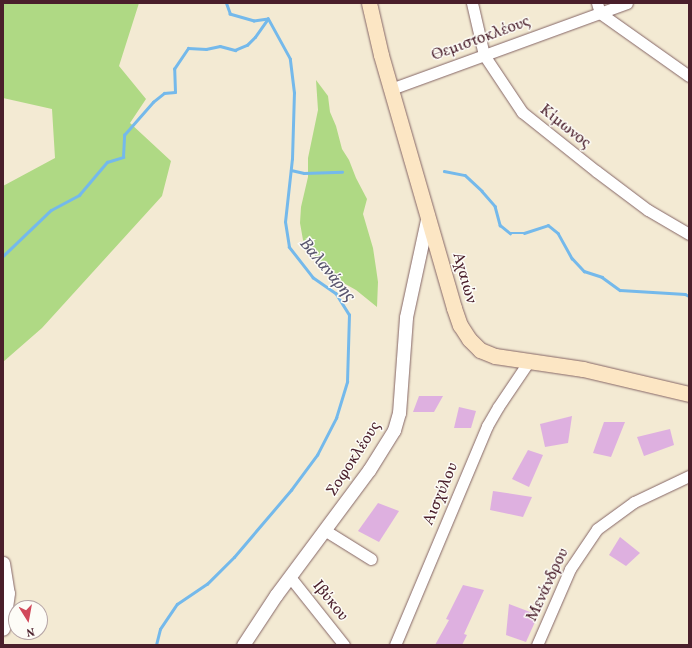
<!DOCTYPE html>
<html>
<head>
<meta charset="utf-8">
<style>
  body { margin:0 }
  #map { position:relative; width:692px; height:648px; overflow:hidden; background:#f3ead3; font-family:Vollkorn,serif }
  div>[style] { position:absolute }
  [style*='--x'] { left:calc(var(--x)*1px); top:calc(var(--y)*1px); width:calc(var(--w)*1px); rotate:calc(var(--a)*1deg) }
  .green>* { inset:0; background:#afd984 }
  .stream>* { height:2.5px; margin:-1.25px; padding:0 1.25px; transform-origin:1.25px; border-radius:1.25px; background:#74b9eb }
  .building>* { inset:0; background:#deb0e0 }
  .roads { filter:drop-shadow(0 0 1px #856666) drop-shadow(0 0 1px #856666) }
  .minor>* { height:11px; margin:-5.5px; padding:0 5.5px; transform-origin:5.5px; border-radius:5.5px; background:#fff }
  .tertiary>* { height:13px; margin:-6.5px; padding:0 6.5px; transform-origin:6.5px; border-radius:6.5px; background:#fff }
  .secondary>* { height:15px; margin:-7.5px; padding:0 7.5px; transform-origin:7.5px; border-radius:7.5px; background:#fce6c4 }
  span { translate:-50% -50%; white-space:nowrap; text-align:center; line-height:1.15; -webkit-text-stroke:3px #fdfcf7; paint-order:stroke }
  .street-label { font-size:16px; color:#4a1f2b }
  .water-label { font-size:17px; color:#59556e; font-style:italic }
  .frame { position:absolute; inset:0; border:4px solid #4a1f2b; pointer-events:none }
  .north { position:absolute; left:8px; top:600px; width:40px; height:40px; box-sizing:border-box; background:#fdfcf7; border:1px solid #b5a4a5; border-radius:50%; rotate:169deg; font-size:11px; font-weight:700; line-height:16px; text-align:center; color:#4a1f2b }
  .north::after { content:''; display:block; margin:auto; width:14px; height:18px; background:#d1495b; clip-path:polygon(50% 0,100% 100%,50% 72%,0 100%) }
</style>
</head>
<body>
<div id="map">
  <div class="green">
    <i style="clip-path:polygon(3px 3px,139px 3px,119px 66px,146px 99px,130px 123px,171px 161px,162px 196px,42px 328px,3px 362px,3px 186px,55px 158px,52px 109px,3px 98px)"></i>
    <i style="clip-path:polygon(316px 80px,328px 96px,330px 112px,336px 126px,342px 149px,349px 160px,356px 178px,367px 199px,363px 214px,373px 248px,376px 268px,378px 282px,377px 307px,356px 290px,331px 276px,303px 240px,300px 223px,301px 207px,308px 177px,308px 158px,318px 110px)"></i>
  </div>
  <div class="stream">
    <i style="--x:291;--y:170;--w:13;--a:13"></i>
    <i style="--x:304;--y:173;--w:38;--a:-2"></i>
    <i style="--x:444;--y:171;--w:21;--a:11"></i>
    <i style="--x:465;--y:175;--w:23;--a:43"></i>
    <i style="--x:482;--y:191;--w:20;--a:49"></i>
    <i style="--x:495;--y:206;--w:20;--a:75"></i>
    <i style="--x:500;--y:225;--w:13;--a:39"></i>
    <i style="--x:510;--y:233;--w:14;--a:0"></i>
    <i style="--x:524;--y:233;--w:25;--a:-18"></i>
    <i style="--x:548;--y:225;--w:13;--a:39"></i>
    <i style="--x:558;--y:233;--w:29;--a:61"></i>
    <i style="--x:572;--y:258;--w:18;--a:47"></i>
    <i style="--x:584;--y:271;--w:19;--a:18"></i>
    <i style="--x:602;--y:277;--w:22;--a:36"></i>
    <i style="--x:620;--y:290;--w:65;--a:3.5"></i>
    <i style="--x:685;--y:294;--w:4;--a:27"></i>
    <i style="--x:3;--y:256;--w:66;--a:-43.8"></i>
    <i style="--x:51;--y:210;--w:32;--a:-28"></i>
    <i style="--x:79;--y:195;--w:43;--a:-49.7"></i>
    <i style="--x:107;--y:162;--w:17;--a:-17"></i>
    <i style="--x:123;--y:157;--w:22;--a:-87"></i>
    <i style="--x:124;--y:135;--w:44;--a:-48.7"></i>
    <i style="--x:153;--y:102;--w:14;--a:-39"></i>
    <i style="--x:164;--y:93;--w:11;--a:-5"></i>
    <i style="--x:175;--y:92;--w:23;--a:-92"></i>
    <i style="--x:174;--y:69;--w:25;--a:-56"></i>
    <i style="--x:188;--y:48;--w:18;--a:3"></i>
    <i style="--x:206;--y:49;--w:14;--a:-12"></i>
    <i style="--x:220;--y:46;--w:16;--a:15"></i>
    <i style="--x:235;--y:50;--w:13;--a:-23"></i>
    <i style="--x:247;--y:45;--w:11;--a:-45"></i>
    <i style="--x:255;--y:37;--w:21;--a:-55"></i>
    <i style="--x:156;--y:645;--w:16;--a:-76"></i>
    <i style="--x:160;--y:629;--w:30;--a:-56"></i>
    <i style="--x:177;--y:604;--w:36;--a:-34"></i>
    <i style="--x:207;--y:584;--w:38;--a:-45"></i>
    <i style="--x:234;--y:557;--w:88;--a:-49.6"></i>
    <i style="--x:291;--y:490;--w:44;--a:-53.4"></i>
    <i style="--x:317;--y:455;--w:42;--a:-62.8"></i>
    <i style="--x:336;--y:418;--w:38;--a:-73"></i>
    <i style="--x:347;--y:382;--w:67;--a:-88.3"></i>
    <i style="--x:349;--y:315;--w:25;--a:-122"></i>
    <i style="--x:336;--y:294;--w:28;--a:-145"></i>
    <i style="--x:313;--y:278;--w:39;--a:-128"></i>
    <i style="--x:289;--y:247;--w:25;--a:-99"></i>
    <i style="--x:285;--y:222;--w:63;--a:-83.7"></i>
    <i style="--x:292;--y:159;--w:66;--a:-88.3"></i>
    <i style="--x:294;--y:93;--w:34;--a:-97"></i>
    <i style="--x:290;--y:59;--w:46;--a:-118.8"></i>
    <i style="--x:268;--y:19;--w:14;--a:172"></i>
    <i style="--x:254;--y:21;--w:25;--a:-164"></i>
    <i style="--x:230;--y:14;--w:12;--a:-110"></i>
  </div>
  <div class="building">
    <i style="clip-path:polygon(419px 396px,443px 396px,434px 412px,413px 412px)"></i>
    <i style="clip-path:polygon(459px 407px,476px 411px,471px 428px,454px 428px)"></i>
    <i style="clip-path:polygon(572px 416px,568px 443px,545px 447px,540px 424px)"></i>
    <i style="clip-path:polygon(604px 422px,625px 422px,611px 457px,593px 453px)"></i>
    <i style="clip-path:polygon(670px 429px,674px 445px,644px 456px,637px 437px)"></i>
    <i style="clip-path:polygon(528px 450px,543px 455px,529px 487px,512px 479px)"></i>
    <i style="clip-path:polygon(493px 491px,532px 497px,523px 517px,490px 510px)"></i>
    <i style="clip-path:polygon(378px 503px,399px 511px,379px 542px,358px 531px)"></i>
    <i style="clip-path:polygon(620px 537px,640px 553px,626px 566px,609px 555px)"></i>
    <i style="clip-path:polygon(463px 585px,484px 590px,464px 634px,467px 635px,462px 645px,435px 645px,449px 620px,446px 619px)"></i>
    <i style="clip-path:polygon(509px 604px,538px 615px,526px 642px,506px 635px)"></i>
  </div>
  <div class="roads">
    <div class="minor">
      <i style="--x:472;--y:3;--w:53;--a:77"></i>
      <i style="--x:484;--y:55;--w:69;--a:56.3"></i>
      <i style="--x:522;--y:112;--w:95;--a:38.6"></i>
      <i style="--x:596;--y:171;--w:65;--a:36.9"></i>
      <i style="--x:648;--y:210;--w:48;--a:30.3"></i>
      <i style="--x:597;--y:3;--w:10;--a:73"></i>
      <i style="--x:600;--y:13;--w:109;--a:35.3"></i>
      <i style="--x:391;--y:89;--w:251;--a:-20"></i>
      <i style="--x:326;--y:531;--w:53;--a:31.9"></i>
      <i style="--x:290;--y:577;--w:87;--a:51.5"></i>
      <i style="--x:395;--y:645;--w:238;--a:-67.2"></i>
      <i style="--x:487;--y:426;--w:22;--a:-60"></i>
      <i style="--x:498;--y:407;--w:55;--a:-56"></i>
      <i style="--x:537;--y:645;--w:83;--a:-66.5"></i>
      <i style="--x:570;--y:569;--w:48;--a:-56"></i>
      <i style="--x:597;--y:529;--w:46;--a:-36.1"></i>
      <i style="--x:634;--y:502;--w:61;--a:-25.3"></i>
    </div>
    <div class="tertiary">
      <i style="--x:3;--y:563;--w:30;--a:81"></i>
      <i style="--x:8;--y:593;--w:36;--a:98"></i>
      <i style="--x:243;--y:645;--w:60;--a:-56.6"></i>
      <i style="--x:276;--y:595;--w:156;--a:-53.4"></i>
      <i style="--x:369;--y:470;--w:47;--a:-58"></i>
      <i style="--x:394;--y:430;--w:18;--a:-74"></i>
      <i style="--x:399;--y:413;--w:96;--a:-85.8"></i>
      <i style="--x:406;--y:317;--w:104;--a:-77.8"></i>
    </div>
    <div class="secondary">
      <i style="--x:369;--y:3;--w:53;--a:77"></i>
      <i style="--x:381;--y:55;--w:263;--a:73.9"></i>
      <i style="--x:454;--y:308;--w:18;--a:71"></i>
      <i style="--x:460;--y:325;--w:17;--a:57"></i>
      <i style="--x:469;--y:339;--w:16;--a:45"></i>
      <i style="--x:480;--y:350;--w:16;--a:22"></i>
      <i style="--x:495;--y:356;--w:89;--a:8.4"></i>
      <i style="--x:583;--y:369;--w:109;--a:13.3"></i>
    </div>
  </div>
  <div class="street-label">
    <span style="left:481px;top:39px;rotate:-20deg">Θεμιστοκλέους</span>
    <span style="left:565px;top:127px;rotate:39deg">Κίμωνος</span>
    <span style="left:464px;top:278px;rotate:74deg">Αχαιών</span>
    <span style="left:354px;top:459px;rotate:-57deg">Σοφοκλέους</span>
    <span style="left:441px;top:494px;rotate:-67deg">Αισχύλου</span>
    <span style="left:548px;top:585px;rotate:-65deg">Μενάνδρου</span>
    <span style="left:330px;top:601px;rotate:51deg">Ιβύκου</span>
  </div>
  <div class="water-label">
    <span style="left:327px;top:270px;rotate:50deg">Βαλανάρης</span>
  </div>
  <div class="frame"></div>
  <div class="north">N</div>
</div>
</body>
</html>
